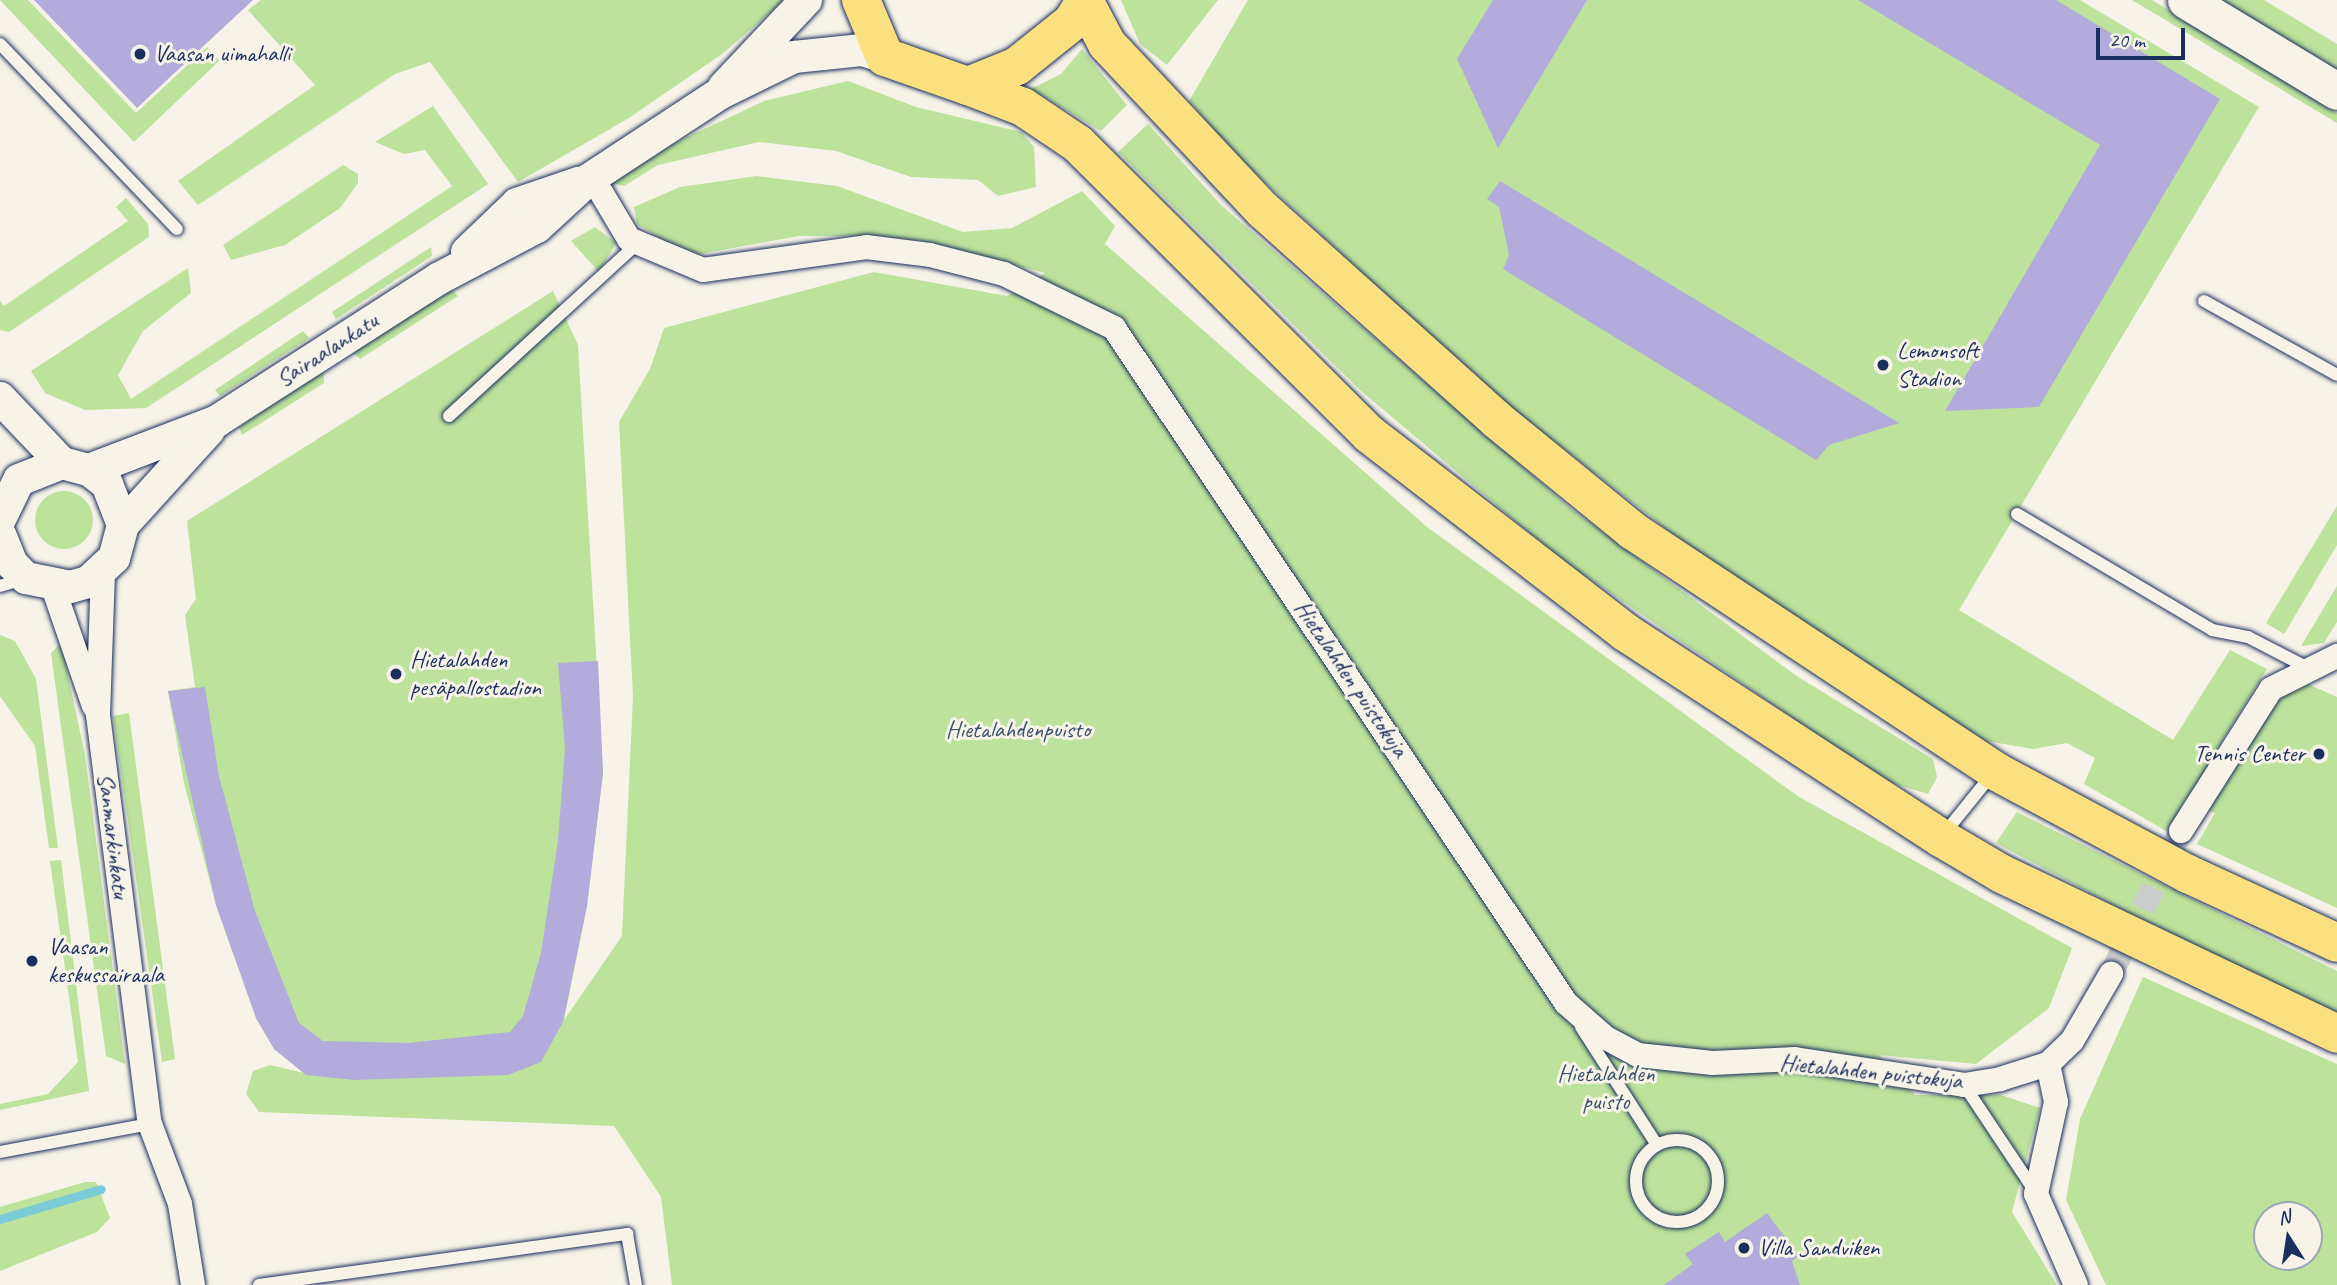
<!DOCTYPE html>
<html>
<head>
<meta charset="utf-8">
<style>
  body { margin:0 }
  #map { position:relative; width:2337px; height:1285px; overflow:hidden; background:#f7f3e8; font-family:Caveat,sans-serif }
  div>[style] { position:absolute }
  [style*='--x'] { left:calc(var(--x)*1px); top:calc(var(--y)*1px); width:calc(var(--w)*1px); rotate:calc(var(--a)*1deg) }
  .green>* { inset:0; background:#bce29c }
  .round { border-radius:50% }
  .stream>* { height:9px; margin:-4.5px; padding:0 4.5px; transform-origin:4.5px; border-radius:4.5px; background:#7bccd6 }
  .building>* { inset:0; background:#b3abdc }
  .minor-tunnel>* { height:24px; margin-top:-12px; transform-origin:0; background:repeating-linear-gradient(90deg,#cbcccc 0 24px,transparent 0 36px) }
  .roads { filter:drop-shadow(0 0 2px #1b2f5e) drop-shadow(0 0 2px #1b2f5e) }
  .service>* { height:12px; margin:-6px; padding:0 6px; transform-origin:6px; border-radius:6px; background:#f7f3e8 }
  .service>.ring { margin:-6px; padding:0; box-sizing:content-box; background:none; border:12px solid #f7f3e8; border-radius:50% }
  .minor>* { height:24px; margin:-12px; padding:0 12px; transform-origin:12px; border-radius:12px; background:#f7f3e8 }
  .tertiary>* { height:32px; margin:-16px; padding:0 16px; transform-origin:16px; border-radius:16px; background:#f7f3e8 }
  .secondary>* { height:37px; margin:-18.5px; padding:0 18.5px; transform-origin:18.5px; border-radius:18.5px; background:#f7f3e8 }
  .primary>* { height:38px; margin:-19px; padding:0 19px; transform-origin:19px; border-radius:19px; background:#fbe080 }
  .trunk>* { height:38px; margin:-19px; padding:0 19px; transform-origin:19px; border-radius:19px; background:#fbe080 }
  .motorway>* { height:38px; margin:-19px; padding:0 19px; transform-origin:19px; border-radius:19px; background:#fbe080 }
  .dots>* { width:19px; height:19px; translate:-50% -50%; box-sizing:border-box; border:4px solid #f7f3e8; border-radius:50% }
  span { translate:-50% -50%; white-space:nowrap; text-align:center; line-height:1.15; -webkit-text-stroke:6px #f7f3e8; paint-order:stroke }
  .poi-label { font-size:24px; color:#1b2f5e }
  .left { translate:0 -50%; text-align:left }
  .right { translate:-100% -50%; text-align:right }
  .street-label { font-size:24px; color:#1b2f5e }
  .park-label { font-size:24px; color:#3b536a }
  .north { position:absolute; left:2253px; top:1201px; width:70px; height:70px; box-sizing:border-box; background:#f7f3e8; border:2px solid #9fa5b1; border-radius:50%; rotate:348deg; font-size:19px; font-weight:700; line-height:28px; text-align:center; color:#1b2f5e }
  .north::after { content:''; display:block; margin:auto; width:24px; height:32px; background:#1b2f5e; clip-path:polygon(50% 0,100% 100%,50% 72%,0 100%) }
  .scale { position:absolute; left:2096px; top:28px; width:89px; height:32px; box-sizing:border-box; border:4px solid #1b2f5e; border-top:0; padding-left:9px; font-size:21px; line-height:24px; white-space:nowrap; color:#1b2f5e; -webkit-text-stroke:5px #f7f3e8; paint-order:stroke }
</style>
</head>
<body>
<div id="map">
  <div class="green">
    <i style="clip-path:polygon(0 0,28px 0,136px 113px,207px 47px,219px 61px,134px 142px)"></i>
    <i style="clip-path:polygon(261px 0,785px 0,722px 54px,629px 118px,518px 182px,430px 62px,395px 74px,198px 205px,178px 181px,315px 85px,248px 10px)"></i>
    <i style="clip-path:polygon(1121px 0,1218px 0,1167px 65px,1140px 44px)"></i>
    <i style="clip-path:polygon(1248px 0,2080px 0,2259px 107px,1959px 610px,2173px 740px,2230px 650px,2267px 669px,2207px 765px,2231px 768px,2287px 689px,2303px 682px,2337px 697px,2337px 908px,2197px 844px,2215px 813px,2185px 799px,2168px 832px,2084px 784px,2095px 758px,2067px 743px,2033px 749px,1986px 741px,1858px 664px,1670px 532px,1489px 390px,1241px 160px,1189px 101px)"></i>
    <i style="clip-path:polygon(2132px 0,2152px 0,2337px 113px,2337px 123px)"></i>
    <i style="clip-path:polygon(2217px 0,2264px 0,2337px 44px,2337px 70px)"></i>
    <i style="clip-path:polygon(1082px 49px,1127px 105px,1101px 131px,1031px 89px,1061px 74px)"></i>
    <i style="clip-path:polygon(848px 81px,916px 107px,1021px 132px,1034px 147px,1036px 187px,998px 196px,978px 180px,911px 177px,836px 151px,759px 142px,658px 165px,624px 186px,611px 183px,664px 148px,764px 101px)"></i>
    <i style="clip-path:polygon(433px 106px,488px 184px,146px 408px,85px 410px,45px 393px,31px 371px,188px 268px,191px 293px,143px 331px,118px 375px,131px 399px,452px 186px,425px 150px,404px 154px,375px 142px)"></i>
    <i style="clip-path:polygon(1148px 124px,1221px 205px,1569px 507px,1798px 677px,1933px 759px,1937px 777px,1928px 794px,1885px 781px,1558px 557px,1361px 391px,1118px 152px)"></i>
    <i style="clip-path:polygon(343px 165px,358px 174px,358px 183px,340px 208px,285px 245px,231px 260px,223px 245px)"></i>
    <i style="clip-path:polygon(757px 176px,837px 186px,963px 232px,1012px 228px,1082px 191px,1115px 226px,1105px 244px,1427px 527px,1799px 797px,2072px 948px,2049px 1008px,1976px 1064px,1879px 1055px,1915px 1095px,2001px 1095px,2040px 1108px,2012px 1212px,2057px 1285px,672px 1285px,661px 1197px,614px 1126px,259px 1112px,246px 1094px,253px 1071px,270px 1065px,304px 1073px,274px 1049px,256px 1018px,216px 905px,184px 783px,168px 691px,195px 687px,185px 615px,196px 599px,187px 521px,553px 291px,578px 345px,603px 773px,587px 906px,564px 1020px,622px 936px,633px 697px,619px 422px,650px 369px,664px 328px,874px 272px,1007px 296px,1045px 273px,922px 241px,864px 236px,799px 236px,689px 256px,637px 224px,634px 207px,680px 187px)"></i>
    <i style="clip-path:polygon(126px 198px,148px 224px,149px 237px,9px 332px,0 330px,0 301px,4px 306px,128px 221px,116px 207px)"></i>
    <i style="clip-path:polygon(595px 227px,616px 243px,599px 272px,571px 241px)"></i>
    <i style="clip-path:polygon(431px 247px,432px 256px,336px 319px,332px 312px)"></i>
    <i style="clip-path:polygon(451px 288px,458px 296px,360px 359px,353px 353px)"></i>
    <i style="clip-path:polygon(303px 331px,309px 338px,220px 396px,215px 390px)"></i>
    <i style="clip-path:polygon(323px 371px,324px 383px,242px 435px,239px 427px)"></i>
    <i class="round" style="left:35px;top:491px;width:58px;height:58px"></i>
    <i style="clip-path:polygon(2337px 506px,2337px 545px,2284px 634px,2266px 623px)"></i>
    <i style="clip-path:polygon(2337px 586px,2337px 622px,2324px 643px,2301px 646px)"></i>
    <i style="clip-path:polygon(0 635px,15px 641px,36px 679px,58px 848px,49px 848px,35px 746px,0 696px)"></i>
    <i style="clip-path:polygon(61px 643px,85px 755px,125px 1064px,106px 1056px,51px 653px)"></i>
    <i style="clip-path:polygon(129px 713px,175px 1059px,162px 1062px,113px 716px)"></i>
    <i style="clip-path:polygon(2017px 812px,2337px 971px,2337px 1012px,2232px 968px,1996px 843px)"></i>
    <i style="clip-path:polygon(61px 860px,89px 1091px,0 1110px,0 1104px,48px 1094px,78px 1062px,50px 861px)"></i>
    <i style="clip-path:polygon(evenodd,2143px 977px,2337px 1064px,2337px 1285px,2106px 1285px,2066px 1200px,2080px 1119px,2143px 977px,2267px 1215px,2309px 1215px,2309px 1257px,2267px 1257px,2267px 1215px)"></i>
    <i style="clip-path:polygon(85px 1182px,96px 1182px,110px 1218px,97px 1232px,0 1271px,0 1207px)"></i>
  </div>
  <div class="stream">
    <i style="--x:0;--y:1219;--w:105;--a:-16.5"></i>
  </div>
  <div class="building">
    <i style="clip-path:polygon(34px 0,253px 0,137px 108px)"></i>
    <i style="clip-path:polygon(1493px 0,1587px 0,1498px 148px,1457px 59px)"></i>
    <i style="clip-path:polygon(1858px 0,2056px 0,2220px 99px,2039px 407px,1945px 411px,2100px 145px)"></i>
    <i style="clip-path:polygon(1500px 181px,1899px 423px,1829px 445px,1816px 460px,1503px 269px,1509px 255px,1499px 207px,1487px 199px)"></i>
    <i style="clip-path:polygon(598px 661px,603px 773px,587px 906px,563px 1022px,541px 1062px,508px 1075px,354px 1080px,306px 1075px,274px 1049px,256px 1018px,216px 905px,168px 691px,205px 687px,219px 776px,255px 911px,299px 1023px,323px 1041px,408px 1043px,510px 1032px,523px 1016px,541px 953px,558px 841px,565px 748px,558px 663px)"></i>
    <i style="clip-path:polygon(1767px 1213px,1799px 1256px,1792px 1261px,1800px 1285px,1664px 1285px,1693px 1264px,1685px 1254px,1719px 1232px,1725px 1242px)"></i>
  </div>
  <div class="minor-tunnel">
    <i style="--x:2111;--y:974;--w:159;--a:-63.9"></i>
  </div>
  <div class="roads">
    <div class="service">
      <i style="--x:0;--y:44;--w:256;--a:46.3"></i>
      <i style="--x:2204;--y:301;--w:152;--a:29.1"></i>
      <i style="--x:449;--y:416;--w:256;--a:-42.5"></i>
      <i style="--x:2017;--y:514;--w:227;--a:30.7"></i>
      <i style="--x:2212;--y:630;--w:37;--a:11"></i>
      <i style="--x:2248;--y:637;--w:70;--a:27.3"></i>
      <i style="--x:0;--y:586;--w:24;--a:-17"></i>
      <i style="--x:1943;--y:835;--w:80;--a:-51.1"></i>
      <i style="--x:1581;--y:1027;--w:140;--a:57.2"></i>
      <i style="--x:1964;--y:1085;--w:130;--a:56.3"></i>
      <i class="ring" style="left:1636px;top:1140px;width:70px;height:70px"></i>
      <i style="--x:0;--y:1152;--w:153;--a:-10.6"></i>
      <i style="--x:259;--y:1285;--w:372;--a:-7.9"></i>
      <i style="--x:627;--y:1234;--w:52;--a:80"></i>
    </div>
    <div class="minor">
      <i style="--x:592;--y:177;--w:72;--a:59.2"></i>
      <i style="--x:629;--y:239;--w:80;--a:22.7"></i>
      <i style="--x:703;--y:270;--w:165;--a:-8"></i>
      <i style="--x:866;--y:247;--w:64;--a:7.1"></i>
      <i style="--x:930;--y:255;--w:76;--a:14.4"></i>
      <i style="--x:1004;--y:274;--w:123;--a:26.1"></i>
      <i style="--x:1114;--y:328;--w:812;--a:56.19"></i>
      <i style="--x:1566;--y:1003;--w:53;--a:41.2"></i>
      <i style="--x:1606;--y:1038;--w:36;--a:28"></i>
      <i style="--x:1638;--y:1055;--w:75;--a:6.1"></i>
      <i style="--x:1713;--y:1063;--w:82;--a:-2.8"></i>
      <i style="--x:1795;--y:1059;--w:171;--a:8.7"></i>
      <i style="--x:1964;--y:1085;--w:36;--a:-9"></i>
      <i style="--x:2000;--y:1079;--w:50;--a:-17.4"></i>
      <i style="--x:2048;--y:1064;--w:33;--a:-44"></i>
      <i style="--x:2072;--y:1041;--w:78;--a:-59.8"></i>
      <i style="--x:103;--y:572;--w:143;--a:92"></i>
      <i style="--x:98;--y:715;--w:412;--a:82.8"></i>
      <i style="--x:150;--y:1124;--w:85;--a:69.4"></i>
      <i style="--x:180;--y:1204;--w:82;--a:80.9"></i>
      <i style="--x:53;--y:587;--w:126;--a:71"></i>
      <i style="--x:2181;--y:831;--w:168;--a:-57.6"></i>
      <i style="--x:2271;--y:689;--w:74;--a:-26.6"></i>
      <i style="--x:2048;--y:1064;--w:39;--a:78"></i>
      <i style="--x:2056;--y:1102;--w:94;--a:102.3"></i>
      <i style="--x:2036;--y:1194;--w:99;--a:66.3"></i>
    </div>
    <div class="tertiary">
      <i style="--x:724;--y:87;--w:120;--a:-46.7"></i>
      <i style="--x:467;--y:252;--w:69;--a:-43.8"></i>
      <i style="--x:517;--y:204;--w:65;--a:-19"></i>
      <i style="--x:0;--y:398;--w:90;--a:46.4"></i>
      <i style="--x:89;--y:470;--w:137;--a:-20.9"></i>
      <i style="--x:217;--y:421;--w:263;--a:-32.7"></i>
      <i style="--x:438;--y:279;--w:112;--a:-27.7"></i>
      <i style="--x:537;--y:227;--w:69;--a:-42.7"></i>
      <i style="--x:588;--y:180;--w:157;--a:-33.3"></i>
      <i style="--x:719;--y:94;--w:84;--a:-26.3"></i>
      <i style="--x:794;--y:57;--w:68;--a:-5.9"></i>
      <i style="--x:862;--y:50;--w:24;--a:17"></i>
      <i style="--x:0;--y:519;--w:43;--a:-64"></i>
      <i style="--x:19;--y:480;--w:46;--a:-21.6"></i>
      <i style="--x:62;--y:463;--w:28;--a:15"></i>
      <i style="--x:89;--y:470;--w:23;--a:38"></i>
      <i style="--x:107;--y:484;--w:44;--a:68.7"></i>
      <i style="--x:123;--y:525;--w:34;--a:105"></i>
      <i style="--x:114;--y:558;--w:35;--a:137"></i>
      <i style="--x:88;--y:582;--w:18;--a:164"></i>
      <i style="--x:71;--y:587;--w:46;--a:-168.7"></i>
      <i style="--x:26;--y:578;--w:20;--a:-135"></i>
      <i style="--x:12;--y:564;--w:31;--a:-112"></i>
      <i style="--x:123;--y:525;--w:128;--a:-47.8"></i>
    </div>
    <div class="secondary">
      <i style="--x:2186;--y:0;--w:176;--a:31.1"></i>
    </div>
    <div class="primary">
      <i style="--x:861;--y:0;--w:62;--a:67.2"></i>
      <i style="--x:885;--y:57;--w:88;--a:19.3"></i>
      <i style="--x:968;--y:86;--w:53;--a:-22.2"></i>
      <i style="--x:1017;--y:66;--w:70;--a:-38.7"></i>
      <i style="--x:1072;--y:22;--w:26;--a:-58"></i>
    </div>
    <div class="trunk">
      <i style="--x:1086;--y:4;--w:45;--a:62.3"></i>
      <i style="--x:1107;--y:44;--w:228;--a:46.8"></i>
      <i style="--x:1263;--y:210;--w:314;--a:41.9"></i>
      <i style="--x:1497;--y:420;--w:176;--a:39.2"></i>
      <i style="--x:1633;--y:531;--w:434;--a:33.5"></i>
      <i style="--x:968;--y:86;--w:59;--a:20.9"></i>
      <i style="--x:1023;--y:107;--w:66;--a:33.9"></i>
      <i style="--x:1078;--y:144;--w:411;--a:44.9"></i>
      <i style="--x:1369;--y:434;--w:324;--a:37.7"></i>
      <i style="--x:1625;--y:632;--w:377;--a:33.1"></i>
    </div>
    <div class="motorway">
      <i style="--x:1995;--y:771;--w:219;--a:28.1"></i>
      <i style="--x:2188;--y:874;--w:164;--a:24.8"></i>
      <i style="--x:1941;--y:838;--w:71;--a:30.5"></i>
      <i style="--x:2002;--y:874;--w:371;--a:25.5"></i>
    </div>
  </div>
  <div class="dots">
    <i style="left:140px;top:54px;background:#1b2f5e"></i>
    <i style="left:1883px;top:365px;background:#1b2f5e"></i>
    <i style="left:396px;top:674px;background:#1b2f5e"></i>
    <i style="left:2319px;top:754px;background:#1b2f5e"></i>
    <i style="left:32px;top:961px;background:#1b2f5e"></i>
    <i style="left:1744px;top:1248px;background:#1b2f5e"></i>
  </div>
  <div class="poi-label">
    <span class="left" style="left:154px;top:54px">Vaasan uimahalli</span>
    <span class="left" style="left:1897px;top:365px">Lemonsoft<br>Stadion</span>
    <span class="left" style="left:410px;top:674px">Hietalahden<br>pesäpallostadion</span>
    <span class="right" style="left:2305px;top:754px">Tennis Center</span>
    <span class="left" style="left:48px;top:961px">Vaasan<br>keskussairaala</span>
    <span class="left" style="left:1758px;top:1248px">Villa Sandviken</span>
  </div>
  <div class="street-label">
    <span style="left:327px;top:350px;rotate:-33deg">Sairaalankatu</span>
    <span style="left:1351px;top:679px;rotate:56deg">Hietalahden puistokuja</span>
    <span style="left:113px;top:836px;rotate:83deg">Sanmarkinkatu</span>
    <span style="left:1871px;top:1072px;rotate:6deg">Hietalahden puistokuja</span>
  </div>
  <div class="park-label">
    <span style="left:1018px;top:730px">Hietalahdenpuisto</span>
    <span style="left:1606px;top:1088px">Hietalahden<br>puisto</span>
  </div>
  <div class="north">N</div>
  <div class="scale">20 m</div>
</div>
</body>
</html>
